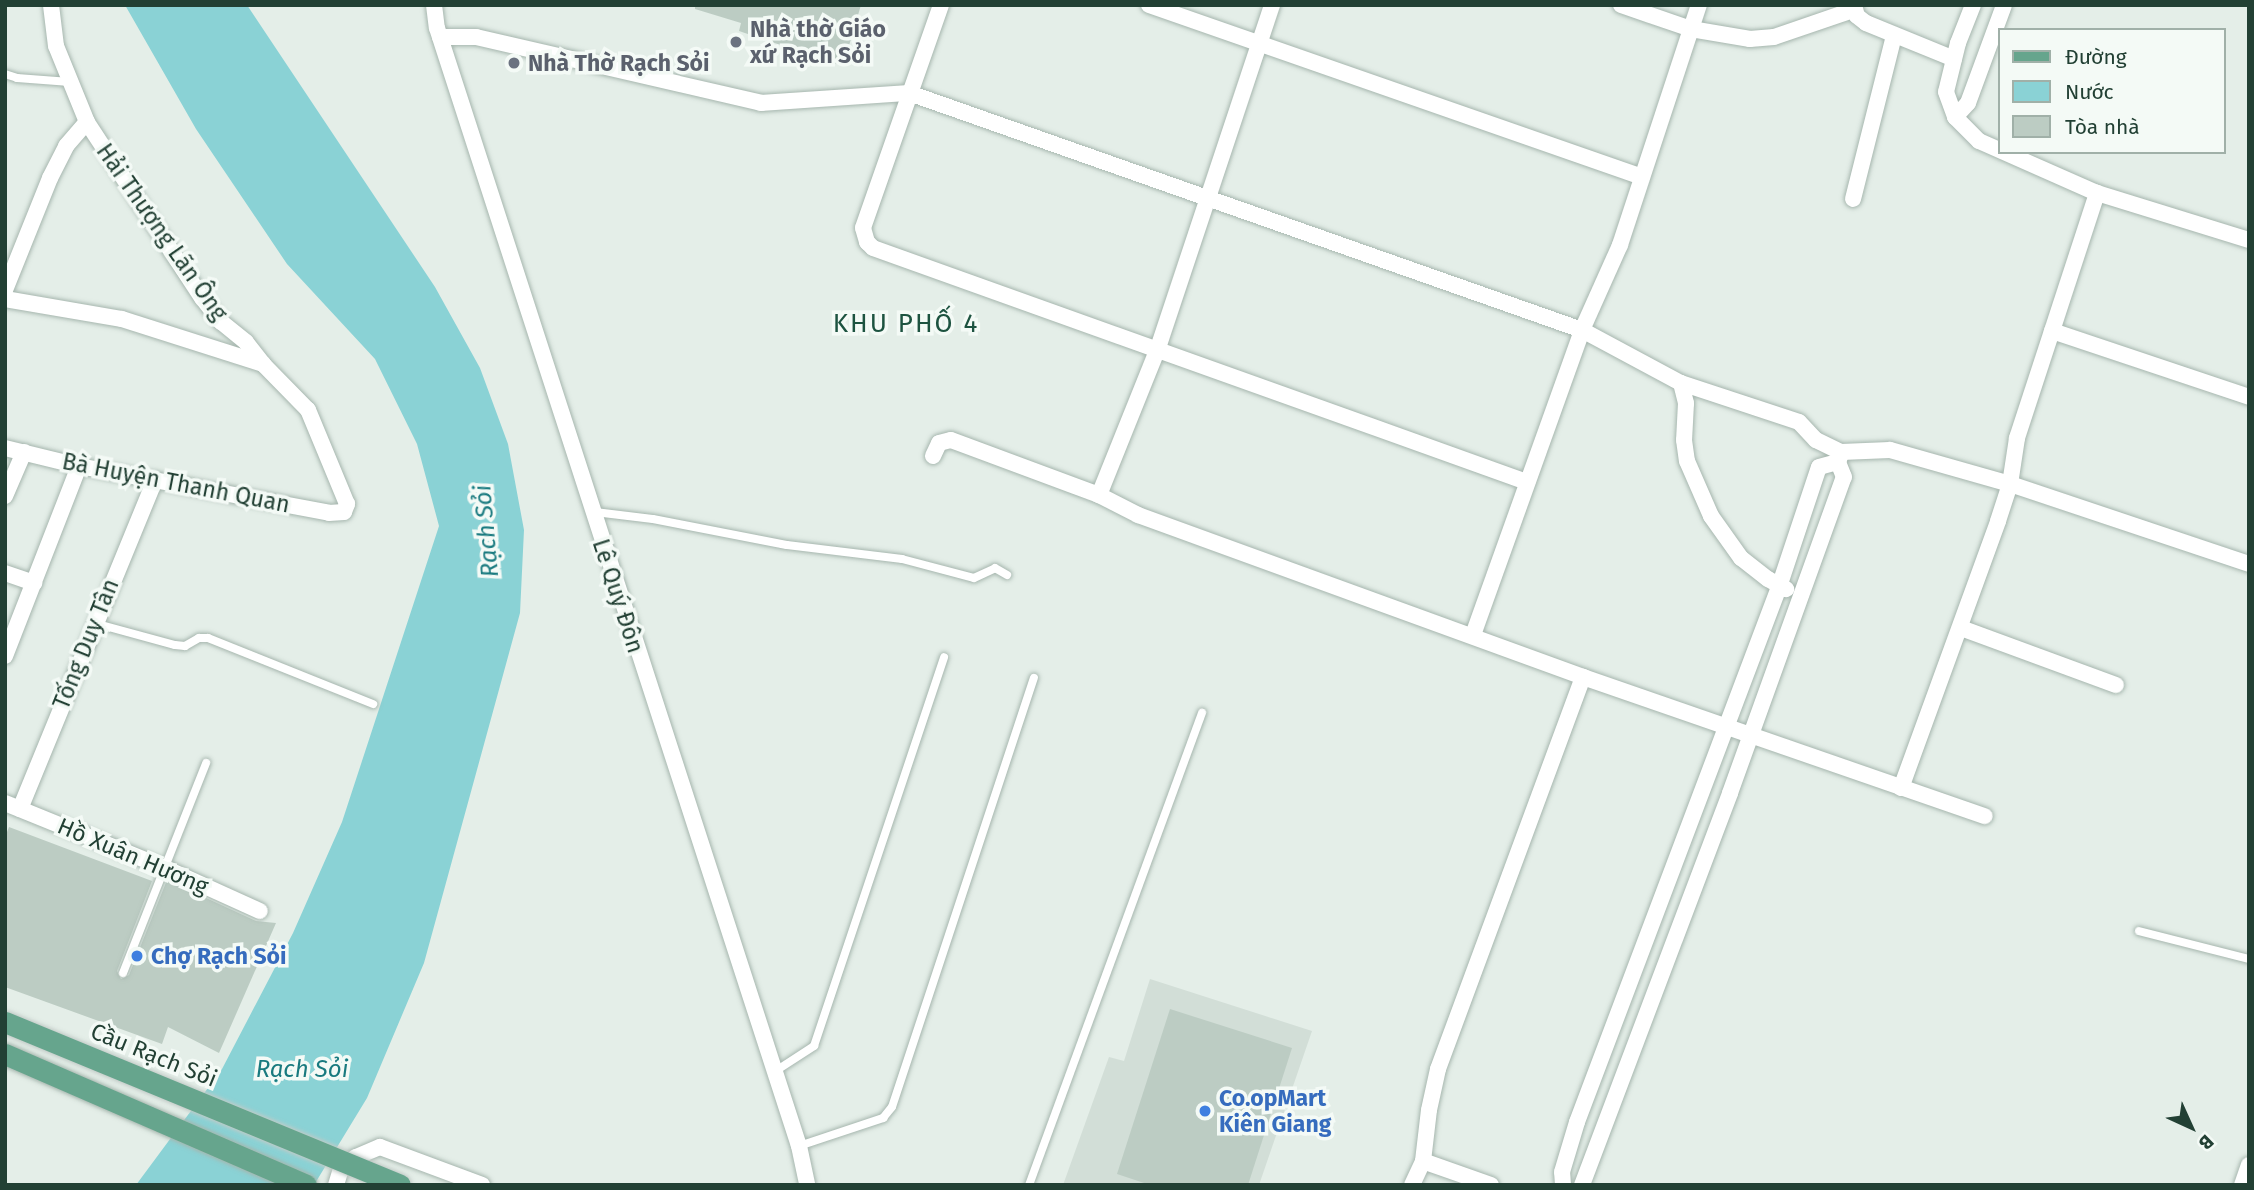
<!DOCTYPE html>
<html>
<head>
<meta charset="utf-8">
<style>
  body { margin:0 }
  #map { position:relative; width:2254px; height:1190px; overflow:hidden; background:#e4eee8; font-family:"Fira Sans",sans-serif }
  div>[style] { position:absolute }
  [style*='--x'] { left:calc(var(--x)*1px); top:calc(var(--y)*1px); width:calc(var(--w)*1px); rotate:calc(var(--a)*1deg) }
  .built>* { inset:0; background:#d2ded7 }
  .water>* { inset:0; background:#8ad2d5 }
  .building>* { inset:0; background:#bcccc3 }
  .roads { filter:drop-shadow(0 0 2px #a6b6ae) drop-shadow(0 0 2px #a6b6ae) }
  .service>* { height:8px; margin:-4px; padding:0 4px; transform-origin:4px; border-radius:4px; background:#fff }
  .minor>* { height:16px; margin:-8px; padding:0 8px; transform-origin:8px; border-radius:8px; background:#fff }
  .primary>* { height:21px; margin:-10.5px; padding:0 10.5px; transform-origin:10.5px; border-radius:10.5px; background:#66a58d }
  .bridges { filter:drop-shadow(0 0 2px #c1cac6) drop-shadow(0 0 2px #c1cac6) }
  .primary-bridge>* { height:21px; margin:-10.5px; padding:0 10.5px; transform-origin:10.5px; border-radius:10.5px; background:#66a58d }
  .dots>* { width:19px; height:19px; translate:-50% -50%; box-sizing:border-box; border:4px solid #f4faf6; border-radius:50% }
  span { translate:-50% -50%; white-space:nowrap; text-align:center; line-height:1.15; -webkit-text-stroke:7px #f4faf6; paint-order:stroke }
  .worship-label { font-size:23px; color:#5b616d; font-weight:700 }
  .left { translate:0 -50%; text-align:left }
  .street-label { font-size:23px; color:#224034 }
  .shop-label { font-size:23px; color:#366cbe; font-weight:700 }
  .water-label { font-size:24px; color:#197a7f; font-style:italic }
  .quarter-label { font-size:26px; color:#1d5340; letter-spacing:2px }
  .frame { position:absolute; inset:0; border:7px solid #224034; pointer-events:none }
  .legend { position:absolute; left:1998px; top:28px; width:228px; height:126px; box-sizing:border-box; background:#f4faf6; border:2px solid #a0b0a8; margin:0; padding:9px 12px; list-style:none; font-size:21px; color:#224034 }
  .legend li { display:flex; align-items:center; gap:14px; height:35px }
  .legend b { width:35px; border:2px solid #a0b0a8 }
  .north { position:absolute; left:2156px; top:1092px; width:70px; height:70px; -webkit-text-stroke:5px #f4faf6; paint-order:stroke; rotate:135deg; font-size:19px; font-weight:700; line-height:28px; text-align:center; color:#224034 }
  .north::after { content:''; display:block; margin:auto; width:24px; height:32px; background:#224034; clip-path:polygon(50% 0,100% 100%,50% 72%,0 100%) }
</style>
</head>
<body>
<div id="map">
  <div class="built">
    <i style="clip-path:polygon(1150px 979px,1312px 1031px,1259px 1185px,1063px 1185px,1109px 1057px,1124px 1061px)"></i>
  </div>
  <div class="water">
    <i style="clip-path:polygon(125px 5px,247px 5px,435px 287px,480px 368px,508px 444px,524px 530px,520px 613px,424px 963px,367px 1098px,314px 1185px,136px 1185px,222px 1069px,293px 933px,342px 822px,439px 526px,417px 444px,375px 359px,287px 264px,196px 129px)"></i>
  </div>
  <div class="building">
    <i style="clip-path:polygon(695px 5px,861px 5px,843px 66px,739px 31px,741px 23px,695px 9px)"></i>
    <i style="clip-path:polygon(9px 827px,152px 881px,117px 971px,121px 979px,129px 975px,167px 880px,256px 921px,276px 923px,219px 1053px,168px 1027px,162px 1044px,5px 987px,5px 837px)"></i>
    <i style="clip-path:polygon(1170px 1009px,1292px 1048px,1248px 1185px,1150px 1185px,1117px 1174px)"></i>
  </div>
  <div class="roads">
    <div class="service">
      <i style="--x:5;--y:74;--w:13;--a:18"></i>
      <i style="--x:17;--y:78;--w:53;--a:4.3"></i>
      <i style="--x:595;--y:512;--w:58;--a:6.9"></i>
      <i style="--x:653;--y:519;--w:136;--a:11"></i>
      <i style="--x:787;--y:545;--w:116;--a:6.9"></i>
      <i style="--x:902;--y:559;--w:74;--a:14.8"></i>
      <i style="--x:974;--y:578;--w:23;--a:-25"></i>
      <i style="--x:995;--y:568;--w:14;--a:30"></i>
      <i style="--x:94;--y:623;--w:84;--a:15.2"></i>
      <i style="--x:175;--y:645;--w:10;--a:6"></i>
      <i style="--x:185;--y:646;--w:16;--a:-30"></i>
      <i style="--x:199;--y:638;--w:9;--a:0"></i>
      <i style="--x:208;--y:638;--w:178;--a:21.8"></i>
      <i style="--x:2139;--y:931;--w:114;--a:14.3"></i>
      <i style="--x:123;--y:973;--w:226;--a:-68.4"></i>
      <i style="--x:774;--y:1072;--w:48;--a:-33"></i>
      <i style="--x:814;--y:1046;--w:410;--a:-71.5"></i>
      <i style="--x:799;--y:1146;--w:89;--a:-18.4"></i>
      <i style="--x:883;--y:1118;--w:14;--a:-51"></i>
      <i style="--x:892;--y:1107;--w:452;--a:-71.7"></i>
      <i style="--x:1029;--y:1185;--w:503;--a:-69.87"></i>
    </div>
    <div class="minor">
      <i style="--x:434;--y:5;--w:23;--a:83"></i>
      <i style="--x:437;--y:28;--w:1175;--a:72.06"></i>
      <i style="--x:799;--y:1146;--w:40;--a:78"></i>
      <i style="--x:941;--y:5;--w:236;--a:109.3"></i>
      <i style="--x:863;--y:228;--w:15;--a:74"></i>
      <i style="--x:867;--y:242;--w:8;--a:45"></i>
      <i style="--x:873;--y:248;--w:695;--a:19.69"></i>
      <i style="--x:1149;--y:5;--w:522;--a:19.23"></i>
      <i style="--x:1621;--y:5;--w:74;--a:18.9"></i>
      <i style="--x:1691;--y:29;--w:60;--a:9.6"></i>
      <i style="--x:1750;--y:39;--w:24;--a:-5"></i>
      <i style="--x:1774;--y:37;--w:83;--a:-18.9"></i>
      <i style="--x:1854;--y:5;--w:11;--a:75"></i>
      <i style="--x:1857;--y:16;--w:11;--a:38"></i>
      <i style="--x:1866;--y:23;--w:95;--a:22.2"></i>
      <i style="--x:1973;--y:5;--w:41;--a:111.5"></i>
      <i style="--x:1958;--y:43;--w:50;--a:103.8"></i>
      <i style="--x:1946;--y:92;--w:27;--a:70"></i>
      <i style="--x:1955;--y:117;--w:34;--a:45"></i>
      <i style="--x:1979;--y:141;--w:129;--a:23.8"></i>
      <i style="--x:2097;--y:193;--w:159;--a:17.2"></i>
      <i style="--x:440;--y:37;--w:36;--a:0"></i>
      <i style="--x:476;--y:37;--w:293;--a:13"></i>
      <i style="--x:761;--y:103;--w:148;--a:-3.9"></i>
      <i style="--x:909;--y:93;--w:714;--a:19.4"></i>
      <i style="--x:1582;--y:330;--w:112;--a:28.2"></i>
      <i style="--x:1681;--y:383;--w:124;--a:18.3"></i>
      <i style="--x:1799;--y:422;--w:25;--a:47"></i>
      <i style="--x:1816;--y:440;--w:28;--a:26"></i>
      <i style="--x:1841;--y:452;--w:49;--a:-2.3"></i>
      <i style="--x:1890;--y:450;--w:125;--a:15.8"></i>
      <i style="--x:2010;--y:484;--w:252;--a:18.5"></i>
      <i style="--x:1955;--y:117;--w:19;--a:-47"></i>
      <i style="--x:1968;--y:103;--w:104;--a:-69.8"></i>
      <i style="--x:1853;--y:199;--w:168;--a:-75.9"></i>
      <i style="--x:5;--y:290;--w:121;--a:-68.1"></i>
      <i style="--x:50;--y:178;--w:36;--a:-63"></i>
      <i style="--x:66;--y:146;--w:32;--a:-49"></i>
      <i style="--x:5;--y:299;--w:119;--a:9.7"></i>
      <i style="--x:122;--y:319;--w:148;--a:17.7"></i>
      <i style="--x:2052;--y:331;--w:208;--a:18.5"></i>
      <i style="--x:1681;--y:383;--w:21;--a:76"></i>
      <i style="--x:1686;--y:403;--w:37;--a:93"></i>
      <i style="--x:1684;--y:440;--w:21;--a:82"></i>
      <i style="--x:1687;--y:461;--w:60;--a:66.4"></i>
      <i style="--x:1711;--y:516;--w:52;--a:54.5"></i>
      <i style="--x:1741;--y:558;--w:34;--a:38"></i>
      <i style="--x:1768;--y:579;--w:21;--a:29"></i>
      <i style="--x:5;--y:448;--w:76;--a:13.7"></i>
      <i style="--x:79;--y:466;--w:254;--a:10.6"></i>
      <i style="--x:329;--y:513;--w:15;--a:-4"></i>
      <i style="--x:344;--y:512;--w:9;--a:-69"></i>
      <i style="--x:347;--y:504;--w:102;--a:-112.5"></i>
      <i style="--x:308;--y:410;--w:64;--a:-134.4"></i>
      <i style="--x:263;--y:364;--w:28;--a:-128"></i>
      <i style="--x:246;--y:342;--w:32;--a:-141"></i>
      <i style="--x:221;--y:322;--w:31;--a:-128"></i>
      <i style="--x:202;--y:298;--w:210;--a:-123.2"></i>
      <i style="--x:87;--y:122;--w:82;--a:-112.2"></i>
      <i style="--x:56;--y:46;--w:41;--a:-97"></i>
      <i style="--x:933;--y:456;--w:14;--a:-65"></i>
      <i style="--x:939;--y:443;--w:12;--a:-14"></i>
      <i style="--x:951;--y:440;--w:158;--a:20.4"></i>
      <i style="--x:1099;--y:495;--w:44;--a:27.1"></i>
      <i style="--x:1138;--y:515;--w:474;--a:20"></i>
      <i style="--x:1583;--y:677;--w:425;--a:19.1"></i>
      <i style="--x:1099;--y:495;--w:155;--a:-68.1"></i>
      <i style="--x:1157;--y:351;--w:365;--a:-71.6"></i>
      <i style="--x:5;--y:496;--w:48;--a:-66.6"></i>
      <i style="--x:5;--y:573;--w:31;--a:19"></i>
      <i style="--x:1961;--y:628;--w:165;--a:20.2"></i>
      <i style="--x:1473;--y:635;--w:324;--a:-70.3"></i>
      <i style="--x:1582;--y:330;--w:93;--a:-65.9"></i>
      <i style="--x:1620;--y:245;--w:253;--a:-71.8"></i>
      <i style="--x:5;--y:656;--w:204;--a:-68.7"></i>
      <i style="--x:1901;--y:788;--w:284;--a:-70"></i>
      <i style="--x:1998;--y:521;--w:39;--a:-72"></i>
      <i style="--x:2010;--y:484;--w:47;--a:-81.3"></i>
      <i style="--x:2017;--y:438;--w:258;--a:-71.9"></i>
      <i style="--x:5;--y:803;--w:173;--a:22.1"></i>
      <i style="--x:165;--y:868;--w:104;--a:24.4"></i>
      <i style="--x:20;--y:809;--w:356;--a:-67.7"></i>
      <i style="--x:336;--y:1185;--w:17;--a:-73"></i>
      <i style="--x:341;--y:1169;--w:19;--a:-39"></i>
      <i style="--x:356;--y:1157;--w:26;--a:-23"></i>
      <i style="--x:380;--y:1147;--w:109;--a:20.4"></i>
      <i style="--x:1412;--y:1185;--w:26;--a:-65"></i>
      <i style="--x:1491;--y:1185;--w:72;--a:-160.6"></i>
      <i style="--x:1423;--y:1161;--w:51;--a:-83.3"></i>
      <i style="--x:1429;--y:1110;--w:42;--a:-77.6"></i>
      <i style="--x:1438;--y:1069;--w:418;--a:-69.7"></i>
      <i style="--x:1563;--y:1185;--w:13;--a:-94"></i>
      <i style="--x:1562;--y:1172;--w:52;--a:-73.3"></i>
      <i style="--x:1577;--y:1122;--w:572;--a:-69.31"></i>
      <i style="--x:1779;--y:587;--w:126;--a:-71.6"></i>
      <i style="--x:1819;--y:467;--w:20;--a:-15"></i>
      <i style="--x:1582;--y:1185;--w:419;--a:-69.3"></i>
      <i style="--x:1730;--y:793;--w:336;--a:-70.2"></i>
      <i style="--x:1844;--y:477;--w:16;--a:-112"></i>
      <i style="--x:1838;--y:462;--w:9;--a:-69"></i>
      <i style="--x:2242;--y:1185;--w:21;--a:-71"></i>
    </div>
    <div class="primary">
      <i style="--x:5;--y:1054;--w:328;--a:23.5"></i>
    </div>
  </div>
  <div class="bridges">
    <div class="primary-bridge">
      <i style="--x:5;--y:1022;--w:427;--a:22.4"></i>
    </div>
  </div>
  <div class="dots">
    <i style="left:736px;top:42px;background:#6b7280"></i>
    <i style="left:514px;top:63px;background:#6b7280"></i>
    <i style="left:137px;top:956px;background:#3f7fe0"></i>
    <i style="left:1205px;top:1111px;background:#3f7fe0"></i>
  </div>
  <div class="worship-label">
    <span class="left" style="left:750px;top:42px">Nhà thờ Giáo<br>xứ Rạch Sỏi</span>
    <span class="left" style="left:528px;top:63px">Nhà Thờ Rạch Sỏi</span>
  </div>
  <div class="street-label">
    <span style="left:162px;top:232px;rotate:55deg">Hải Thượng Lãn Ông</span>
    <span style="left:176px;top:483px;rotate:11deg">Bà Huyện Thanh Quan</span>
    <span style="left:618px;top:596px;rotate:72deg">Lê Quý Đôn</span>
    <span style="left:86px;top:644px;rotate:-68deg">Tống Duy Tân</span>
    <span style="left:133px;top:856px;rotate:23deg">Hồ Xuân Hương</span>
    <span style="left:154px;top:1055px;rotate:22deg">Cầu Rạch Sỏi</span>
  </div>
  <div class="shop-label">
    <span class="left" style="left:151px;top:956px">Chợ Rạch Sỏi</span>
    <span class="left" style="left:1219px;top:1111px">Co.opMart<br>Kiên Giang</span>
  </div>
  <div class="water-label">
    <span style="left:487px;top:531px;rotate:-95deg">Rạch Sỏi</span>
    <span style="left:302px;top:1070px">Rạch Sỏi</span>
  </div>
  <div class="quarter-label">
    <span style="left:906px;top:324px">KHU PHỐ 4</span>
  </div>
  <div class="frame"></div>
  <ul class="legend">
  <li><b style="height:9px;background:#66a58d"></b>Đường</li>
  <li><b style="height:19px;background:#8ad2d5"></b>Nước</li>
  <li><b style="height:19px;background:#bcccc3"></b>Tòa nhà</li>
  </ul>
  <div class="north">B</div>
</div>
</body>
</html>
